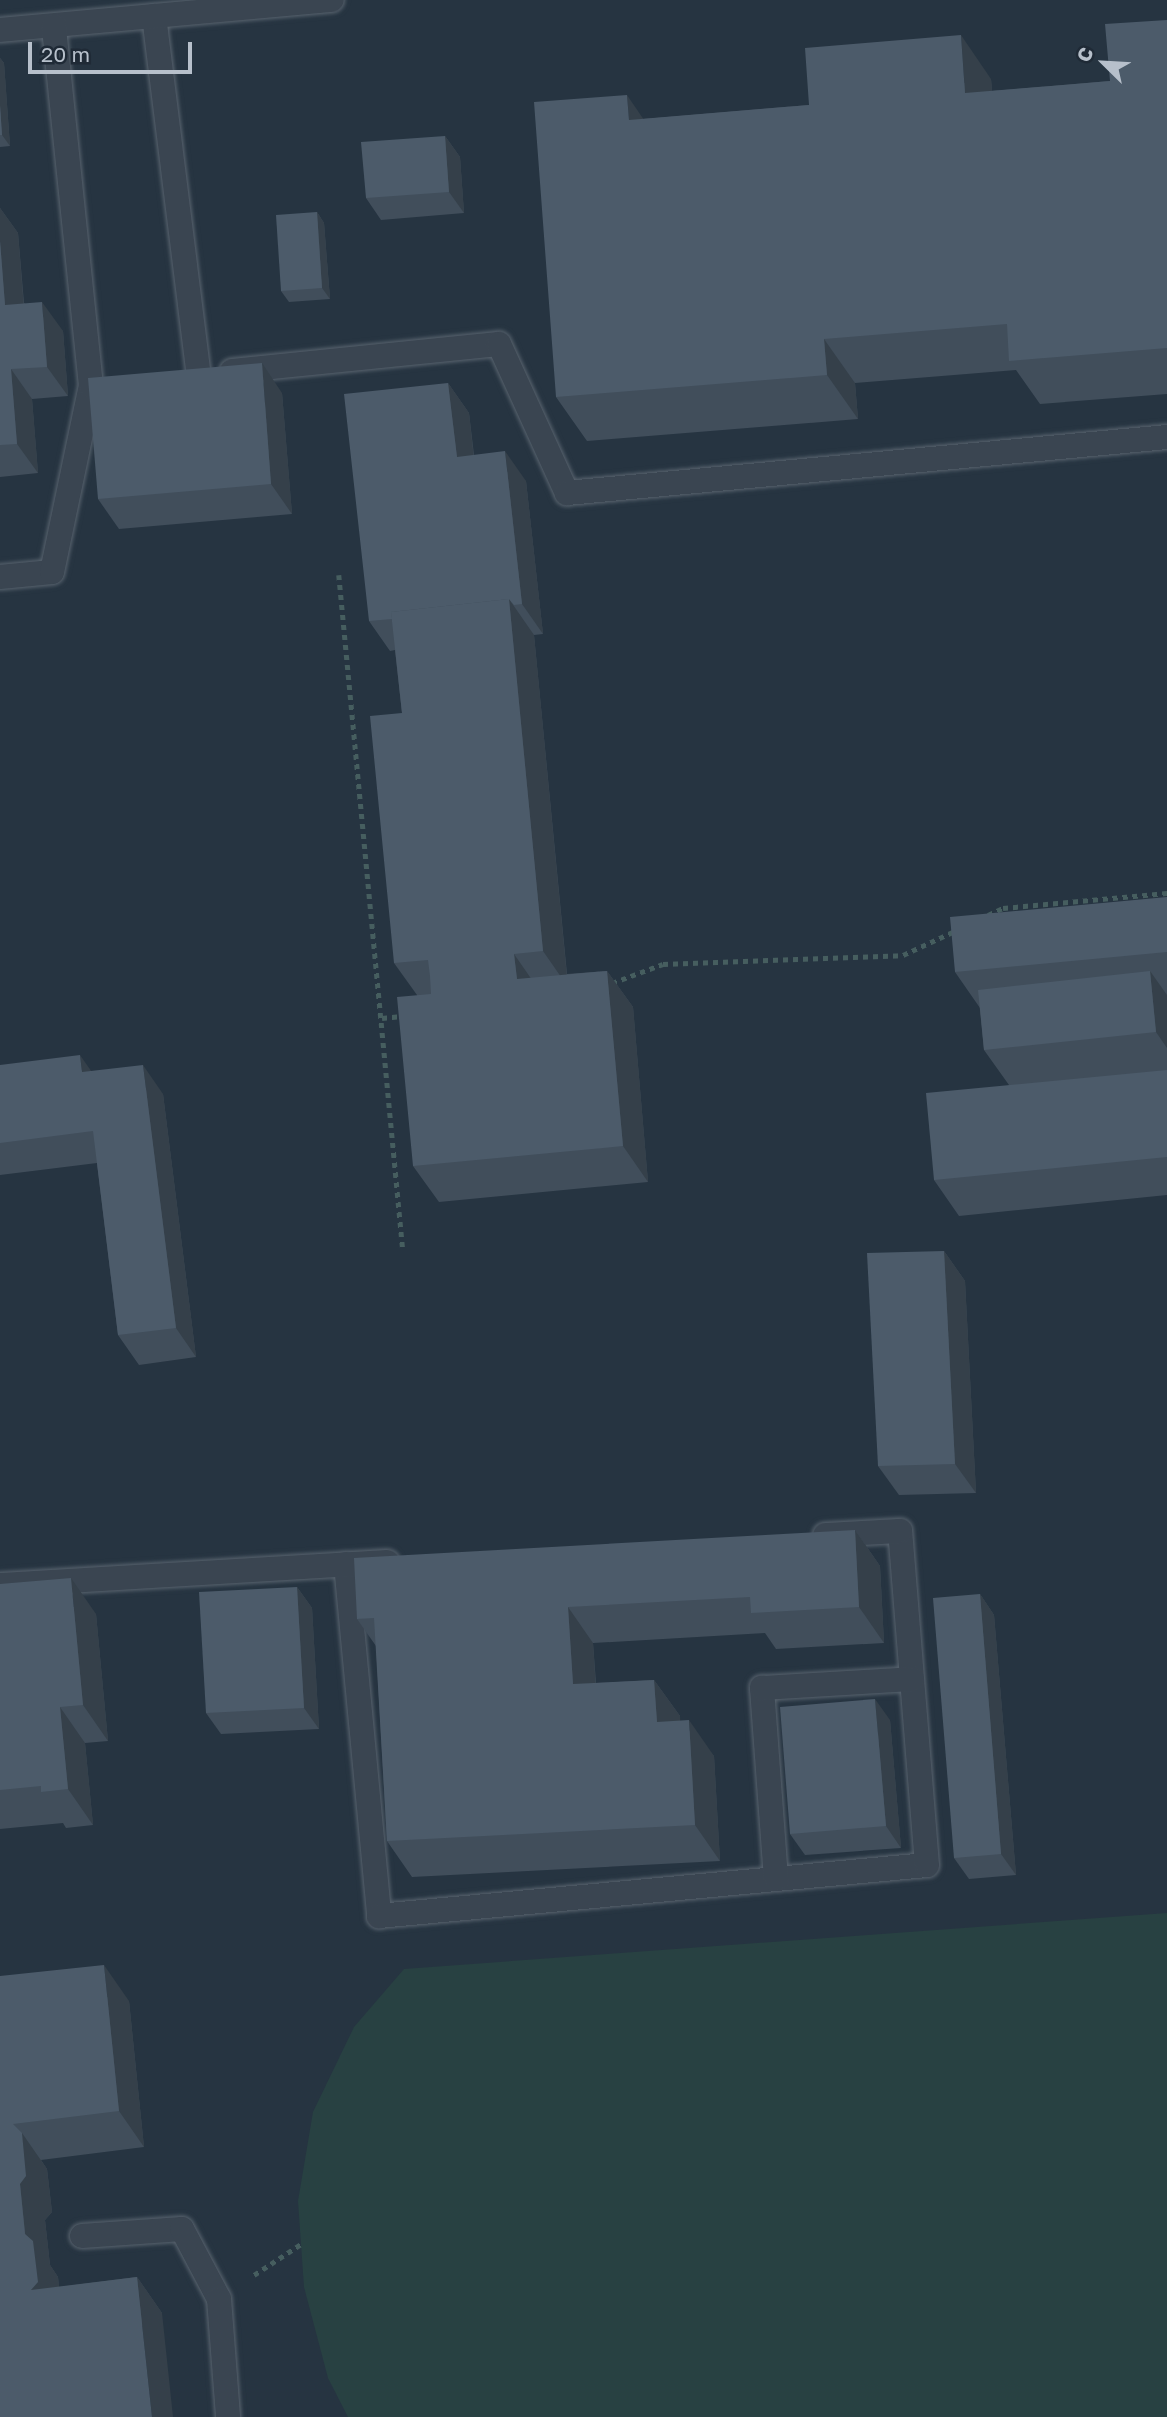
<!DOCTYPE html>
<html>
<head>
<meta charset="utf-8">
<style>
  body { margin:0 }
  #map { position:relative; width:1167px; height:2417px; overflow:hidden; background:#263441; font-family:"Golos Text",sans-serif }
  div>[style] { position:absolute }
  [style*='--x'] { left:calc(var(--x)*1px); top:calc(var(--y)*1px); width:calc(var(--w)*1px); rotate:calc(var(--a)*1deg) }
  .green>* { inset:0; background:#284142 }
  .path>* { height:4.5px; margin-top:-2.25px; transform-origin:0; background:repeating-linear-gradient(90deg,#465e5f 0 5px,transparent 0 10px) }
  .roads { filter:drop-shadow(0 0 2px #58636e) drop-shadow(0 0 2px #58636e) }
  .lane>* { height:24px; margin:-12px; padding:0 12px; transform-origin:12px; border-radius:12px; background:#3a4551 }
  .wall>* { inset:0; background:#414e5b }
  .shaded-wall>* { inset:0; background:#35404a }
  .building>* { inset:0; background:#4c5b6a }
  span { translate:-50% -50%; white-space:nowrap; text-align:center; line-height:1.15; -webkit-text-stroke:5px #1f2a36; paint-order:stroke }
  .north { position:absolute; left:1069px; top:28px; width:70px; height:70px; -webkit-text-stroke:5px #1f2a36; paint-order:stroke; rotate:294deg; font-size:19px; font-weight:700; line-height:28px; text-align:center; color:#b7c0cb }
  .north::after { content:''; display:block; margin:auto; width:24px; height:32px; background:#b7c0cb; clip-path:polygon(50% 0,100% 100%,50% 72%,0 100%) }
  .scale { position:absolute; left:28px; top:42px; width:164px; height:32px; box-sizing:border-box; border:4px solid #b7c0cb; border-top:0; padding-left:9px; font-size:21px; line-height:24px; white-space:nowrap; color:#b7c0cb; -webkit-text-stroke:5px #1f2a36; paint-order:stroke }
</style>
</head>
<body>
<div id="map">
  <div class="green">
    <i style="clip-path:polygon(1167px 1913px,1167px 2417px,348px 2417px,328px 2378px,304px 2287px,298px 2201px,313px 2112px,354px 2027px,404px 1969px)"></i>
  </div>
  <div class="path">
    <i style="--x:339;--y:575;--w:679;--a:84.59"></i>
    <i style="--x:988;--y:915;--w:17;--a:-25"></i>
    <i style="--x:1003;--y:908;--w:165;--a:-5.2"></i>
    <i style="--x:612;--y:983;--w:54;--a:-20.4"></i>
    <i style="--x:663;--y:964;--w:240;--a:-2.1"></i>
    <i style="--x:903;--y:955;--w:57;--a:-24.8"></i>
    <i style="--x:382;--y:1018;--w:20;--a:-6"></i>
    <i style="--x:254;--y:2275;--w:56;--a:-33.4"></i>
  </div>
  <div class="roads">
    <div class="lane">
      <i style="--x:154;--y:16;--w:362;--a:82.9"></i>
      <i style="--x:0;--y:30;--w:333;--a:-5.2"></i>
      <i style="--x:232;--y:371;--w:268;--a:-5.8"></i>
      <i style="--x:499;--y:344;--w:164;--a:65.5"></i>
      <i style="--x:567;--y:493;--w:603;--a:-5.33"></i>
      <i style="--x:0;--y:577;--w:52;--a:-5.5"></i>
      <i style="--x:52;--y:572;--w:190;--a:-78.2"></i>
      <i style="--x:91;--y:386;--w:362;--a:-95.9"></i>
      <i style="--x:346;--y:1564;--w:354;--a:84.6"></i>
      <i style="--x:379;--y:1916;--w:550;--a:-5.32"></i>
      <i style="--x:927;--y:1865;--w:335;--a:-94.6"></i>
      <i style="--x:900;--y:1531;--w:75;--a:176.9"></i>
      <i style="--x:0;--y:1585;--w:388;--a:-3.4"></i>
      <i style="--x:776;--y:1879;--w:192;--a:-94.2"></i>
      <i style="--x:762;--y:1688;--w:150;--a:-3.4"></i>
      <i style="--x:82;--y:2236;--w:100;--a:-4"></i>
      <i style="--x:182;--y:2229;--w:79;--a:62.1"></i>
      <i style="--x:219;--y:2299;--w:118;--a:85.6"></i>
    </div>
  </div>
  <div class="wall">
    <i style="clip-path:polygon(1167px 20px,1167px 394px,1040px 404px,1016px 370px,855px 383px,858px 419px,587px 441px,556px 397px,643px 119px,809px 105px,991px 79px,992px 91px,1110px 81px)"></i>
    <i style="clip-path:polygon(0 58px,4px 63px,10px 146px,0 147px)"></i>
    <i style="clip-path:polygon(445px 136px,460px 157px,464px 213px,381px 220px,366px 198px)"></i>
    <i style="clip-path:polygon(0 208px,18px 233px,24px 303px,63px 331px,68px 396px,32px 399px,38px 473px,0 477px)"></i>
    <i style="clip-path:polygon(317px 212px,324px 223px,330px 299px,289px 302px,281px 291px)"></i>
    <i style="clip-path:polygon(448px 383px,469px 413px,474px 455px,526px 481px,543px 634px,534px 635px,567px 974px,607px 971px,633px 1007px,648px 1182px,439px 1202px,413px 1166px,417px 995px,394px 963px,402px 713px,395px 650px,390px 651px,369px 621px)"></i>
    <i style="clip-path:polygon(282px 393px,292px 514px,119px 529px,98px 499px)"></i>
    <i style="clip-path:polygon(1167px 897px,1167px 1195px,959px 1216px,934px 1180px,1009px 1085px,984px 1050px,980px 1008px,955px 972px)"></i>
    <i style="clip-path:polygon(0 1065px,91px 1071px,163px 1094px,196px 1357px,139px 1365px,118px 1335px,97px 1163px,0 1175px)"></i>
    <i style="clip-path:polygon(944px 1251px,965px 1281px,976px 1493px,899px 1495px,878px 1466px)"></i>
    <i style="clip-path:polygon(855px 1530px,880px 1566px,884px 1643px,776px 1649px,765px 1633px,593px 1643px,596px 1683px,654px 1680px,680px 1716px,680px 1721px,714px 1756px,720px 1861px,412px 1877px,387px 1841px,376px 1646px,357px 1619px)"></i>
    <i style="clip-path:polygon(0 1584px,96px 1614px,108px 1741px,85px 1743px,93px 1825px,66px 1828px,63px 1823px,0 1829px)"></i>
    <i style="clip-path:polygon(297px 1587px,312px 1608px,319px 1729px,221px 1734px,206px 1713px)"></i>
    <i style="clip-path:polygon(980px 1594px,994px 1615px,1016px 1875px,969px 1879px,954px 1858px)"></i>
    <i style="clip-path:polygon(890px 1720px,901px 1848px,805px 1855px,790px 1834px)"></i>
    <i style="clip-path:polygon(0 1976px,129px 2001px,144px 2147px,41px 2160px,47px 2169px,52px 2212px,45px 2220px,50px 2265px,58px 2277px,59px 2287px,137px 2277px,162px 2313px,0 2417px)"></i>
  </div>
  <div class="shaded-wall">
    <i style="clip-path:polygon(961px 35px,991px 79px,996px 137px,965px 93px)"></i>
    <i style="clip-path:polygon(0 58px,4px 63px,10px 146px,2px 135px,0 105px)"></i>
    <i style="clip-path:polygon(627px 95px,657px 139px,629px 120px)"></i>
    <i style="clip-path:polygon(445px 136px,460px 157px,464px 213px,449px 192px)"></i>
    <i style="clip-path:polygon(0 208px,18px 233px,26px 334px,5px 305px,0 241px)"></i>
    <i style="clip-path:polygon(317px 212px,324px 223px,330px 299px,322px 288px)"></i>
    <i style="clip-path:polygon(42px 302px,63px 331px,68px 396px,47px 367px)"></i>
    <i style="clip-path:polygon(824px 339px,855px 383px,858px 419px,827px 375px)"></i>
    <i style="clip-path:polygon(262px 363px,282px 393px,292px 514px,271px 484px)"></i>
    <i style="clip-path:polygon(11px 369px,32px 399px,38px 473px,17px 444px)"></i>
    <i style="clip-path:polygon(448px 383px,469px 413px,477px 487px,457px 457px)"></i>
    <i style="clip-path:polygon(505px 451px,526px 481px,543px 634px,522px 604px)"></i>
    <i style="clip-path:polygon(509px 599px,534px 635px,568px 987px,543px 951px)"></i>
    <i style="clip-path:polygon(514px 954px,539px 990px,517px 979px)"></i>
    <i style="clip-path:polygon(607px 971px,633px 1007px,648px 1182px,623px 1146px)"></i>
    <i style="clip-path:polygon(1150px 971px,1167px 995px,1167px 1048px,1156px 1032px)"></i>
    <i style="clip-path:polygon(80px 1055px,101px 1085px,82px 1072px)"></i>
    <i style="clip-path:polygon(143px 1065px,163px 1094px,196px 1357px,176px 1328px)"></i>
    <i style="clip-path:polygon(944px 1251px,965px 1281px,976px 1493px,955px 1464px)"></i>
    <i style="clip-path:polygon(855px 1530px,880px 1566px,884px 1643px,859px 1607px)"></i>
    <i style="clip-path:polygon(71px 1578px,96px 1614px,108px 1741px,83px 1705px)"></i>
    <i style="clip-path:polygon(297px 1587px,312px 1608px,319px 1729px,304px 1708px)"></i>
    <i style="clip-path:polygon(980px 1594px,994px 1615px,1016px 1875px,1001px 1854px)"></i>
    <i style="clip-path:polygon(568px 1607px,593px 1643px,598px 1720px,573px 1684px)"></i>
    <i style="clip-path:polygon(654px 1680px,680px 1716px,682px 1758px,657px 1722px)"></i>
    <i style="clip-path:polygon(875px 1699px,890px 1720px,901px 1848px,886px 1826px)"></i>
    <i style="clip-path:polygon(60px 1707px,85px 1743px,93px 1825px,68px 1789px)"></i>
    <i style="clip-path:polygon(689px 1720px,714px 1756px,720px 1861px,695px 1825px)"></i>
    <i style="clip-path:polygon(104px 1965px,129px 2001px,144px 2147px,119px 2111px)"></i>
    <i style="clip-path:polygon(22px 2133px,47px 2169px,52px 2212px,45px 2220px,50px 2265px,58px 2277px,63px 2318px,31px 2290px,20px 2184px)"></i>
    <i style="clip-path:polygon(137px 2277px,162px 2313px,173px 2417px,152px 2417px)"></i>
  </div>
  <div class="building">
    <i style="clip-path:polygon(1167px 20px,1167px 348px,1009px 361px,1007px 324px,824px 339px,827px 375px,556px 397px,534px 102px,627px 95px,629px 120px,809px 105px,805px 48px,961px 35px,965px 93px,1110px 81px,1105px 24px)"></i>
    <i style="clip-path:polygon(0 105px,2px 135px,0 135px)"></i>
    <i style="clip-path:polygon(445px 136px,449px 192px,366px 198px,361px 142px)"></i>
    <i style="clip-path:polygon(317px 212px,322px 288px,281px 291px,276px 215px)"></i>
    <i style="clip-path:polygon(0 241px,5px 305px,42px 302px,47px 367px,11px 369px,17px 444px,0 445px)"></i>
    <i style="clip-path:polygon(262px 363px,271px 484px,98px 499px,88px 378px)"></i>
    <i style="clip-path:polygon(448px 383px,457px 457px,505px 451px,522px 604px,514px 605px,509px 599px,391px 612px,392px 619px,369px 621px,344px 394px)"></i>
    <i style="clip-path:polygon(509px 599px,543px 951px,514px 954px,517px 979px,607px 971px,623px 1146px,413px 1166px,397px 997px,431px 994px,430px 976px,428px 960px,394px 963px,370px 716px,402px 713px,391px 612px)"></i>
    <i style="clip-path:polygon(1167px 897px,1167px 952px,955px 972px,950px 917px)"></i>
    <i style="clip-path:polygon(1150px 971px,1156px 1032px,984px 1050px,978px 990px)"></i>
    <i style="clip-path:polygon(80px 1055px,82px 1072px,143px 1065px,176px 1328px,118px 1335px,93px 1131px,0 1143px,0 1065px)"></i>
    <i style="clip-path:polygon(1167px 1070px,1167px 1157px,934px 1180px,926px 1093px)"></i>
    <i style="clip-path:polygon(944px 1251px,955px 1464px,878px 1466px,867px 1253px)"></i>
    <i style="clip-path:polygon(855px 1530px,859px 1607px,751px 1613px,750px 1597px,568px 1607px,573px 1684px,654px 1680px,657px 1722px,689px 1720px,695px 1825px,387px 1841px,374px 1618px,357px 1619px,354px 1558px)"></i>
    <i style="clip-path:polygon(71px 1578px,83px 1705px,60px 1707px,68px 1789px,41px 1792px,41px 1786px,0 1790px,0 1584px)"></i>
    <i style="clip-path:polygon(297px 1587px,304px 1708px,206px 1713px,199px 1592px)"></i>
    <i style="clip-path:polygon(980px 1594px,1001px 1854px,954px 1858px,933px 1598px)"></i>
    <i style="clip-path:polygon(875px 1699px,886px 1826px,790px 1834px,780px 1707px)"></i>
    <i style="clip-path:polygon(104px 1965px,119px 2111px,13px 2124px,22px 2133px,26px 2176px,20px 2184px,25px 2234px,33px 2241px,38px 2282px,31px 2290px,137px 2277px,152px 2417px,0 2417px,0 1976px)"></i>
  </div>
  <div class="north">С</div>
  <div class="scale">20 m</div>
</div>
</body>
</html>
